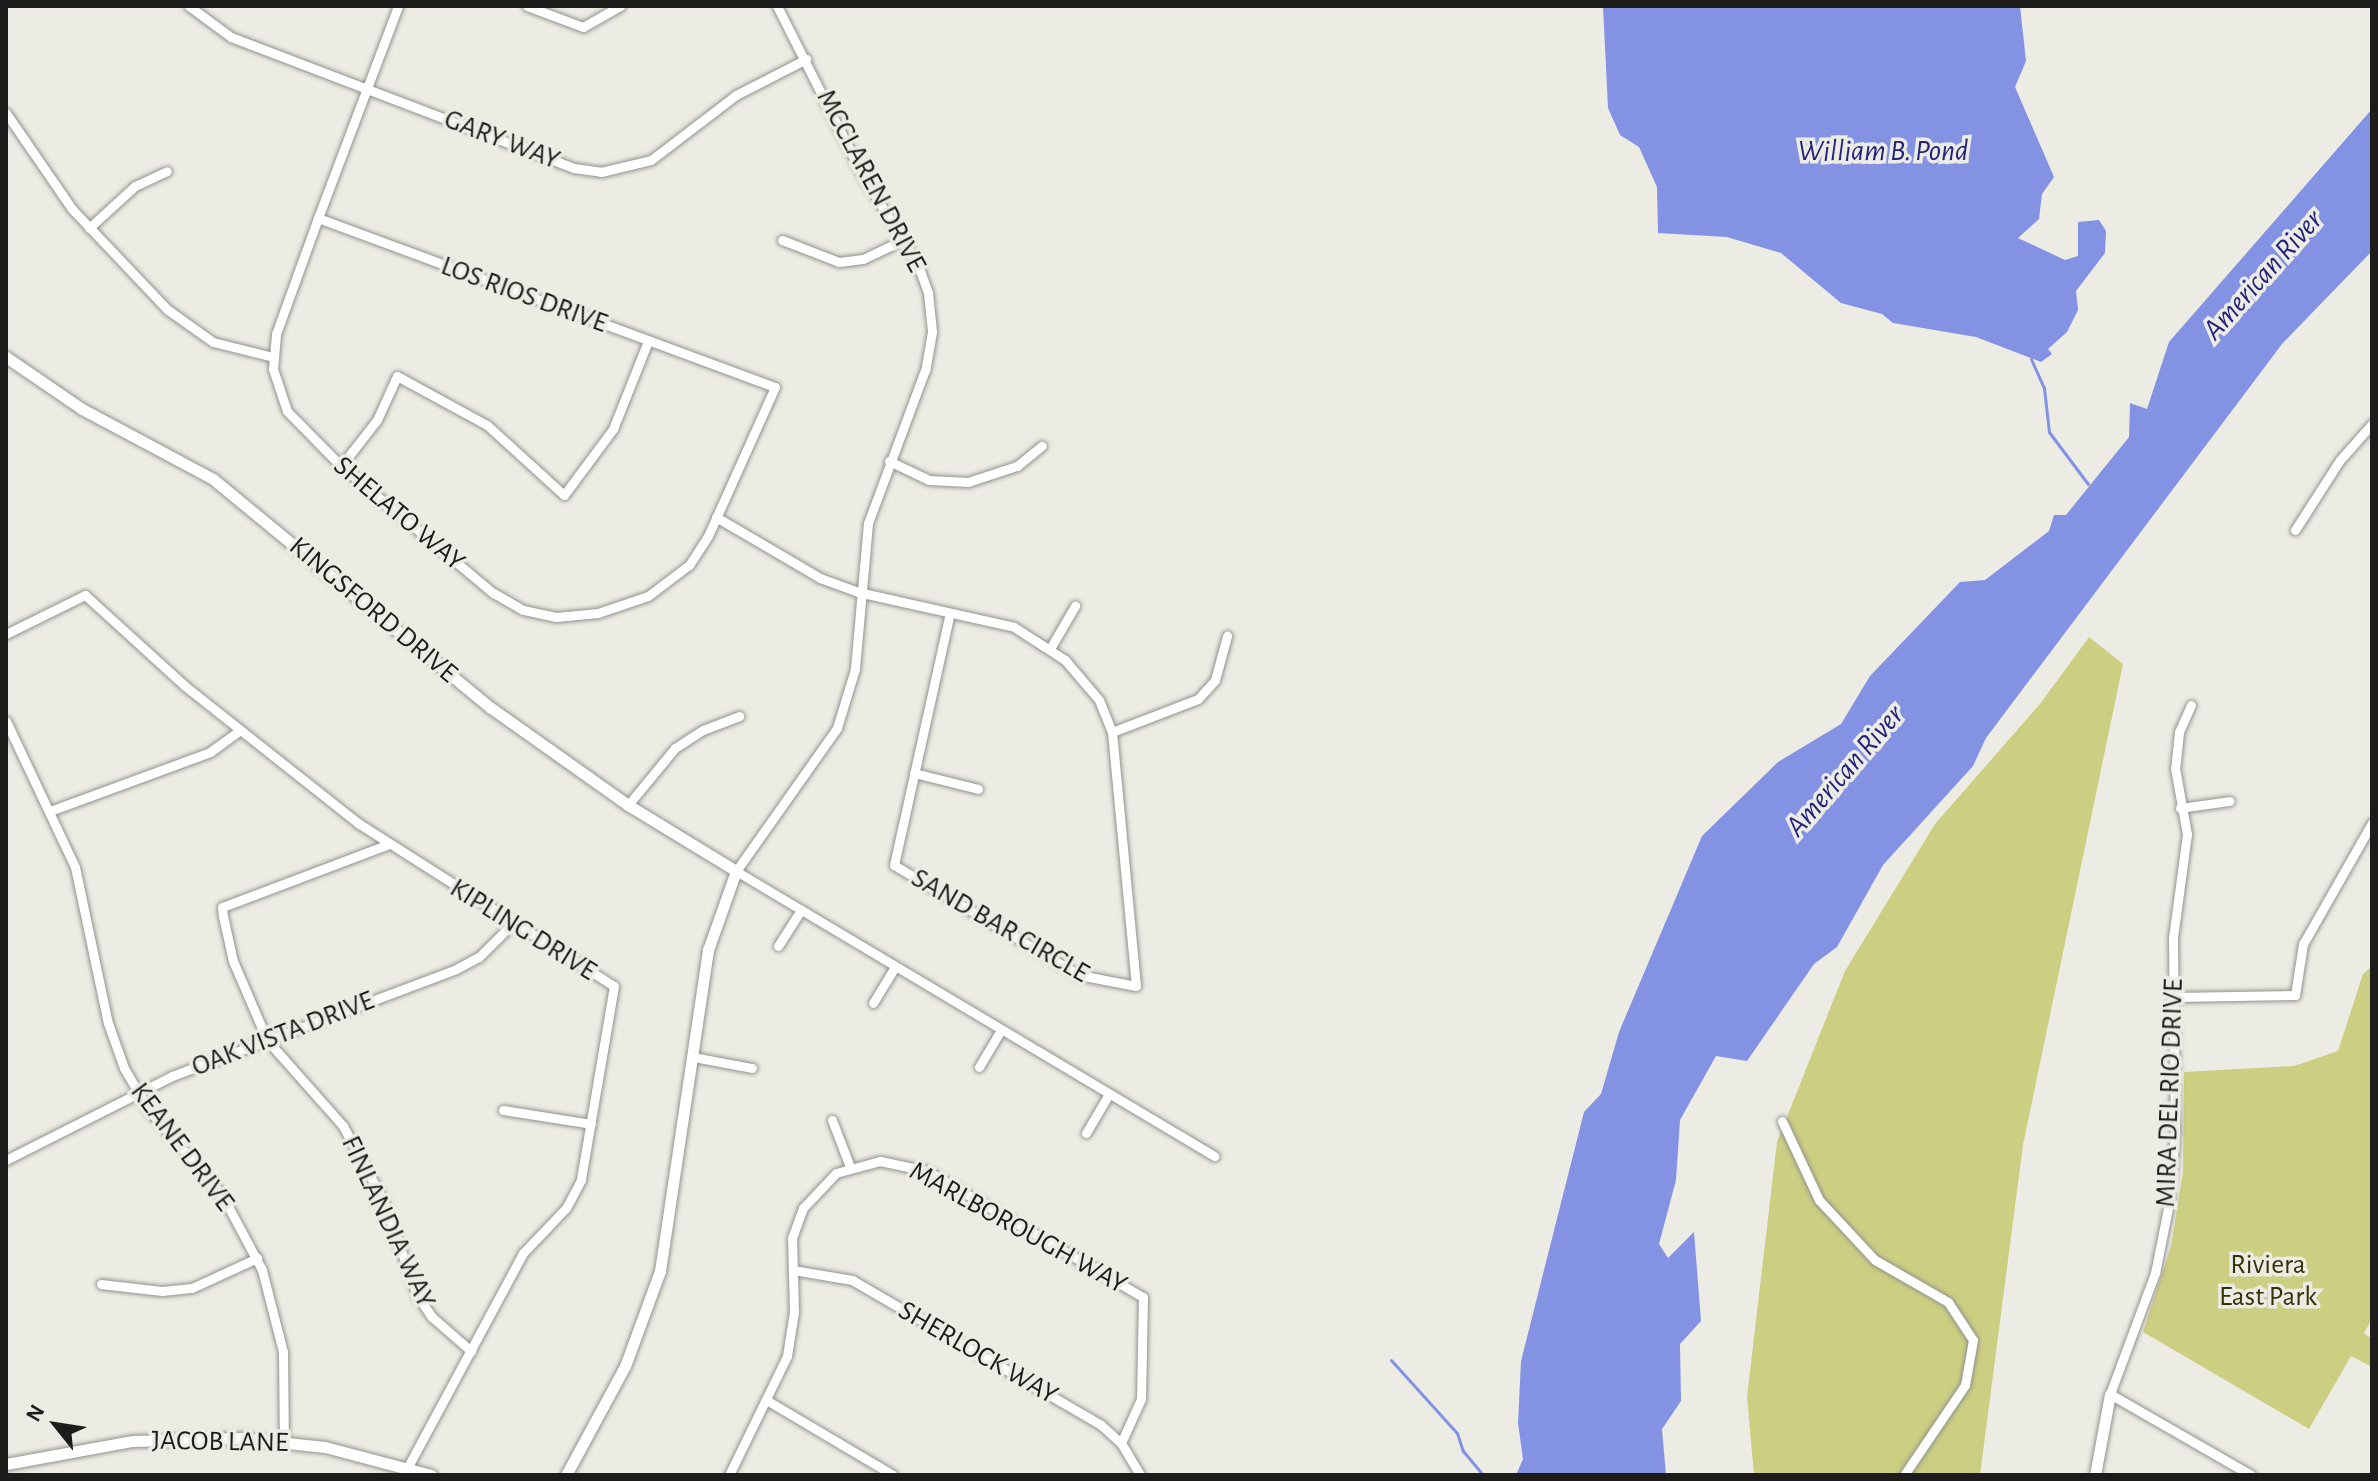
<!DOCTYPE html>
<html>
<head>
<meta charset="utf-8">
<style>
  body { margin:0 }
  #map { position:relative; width:2378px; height:1481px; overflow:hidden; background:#ecece5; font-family:"Alegreya Sans",sans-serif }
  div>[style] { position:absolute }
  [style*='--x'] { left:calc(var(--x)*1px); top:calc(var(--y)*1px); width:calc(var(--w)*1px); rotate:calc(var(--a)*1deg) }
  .green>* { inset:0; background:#cccf82 }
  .water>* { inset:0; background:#8392e2 }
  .stream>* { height:3px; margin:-1.5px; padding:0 1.5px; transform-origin:1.5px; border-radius:1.5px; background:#8392e2 }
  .roads { filter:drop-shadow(0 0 2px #92938c) drop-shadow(0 0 2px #92938c) }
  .minor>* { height:9px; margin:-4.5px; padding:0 4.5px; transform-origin:4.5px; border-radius:4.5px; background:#fff }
  .tertiary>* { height:11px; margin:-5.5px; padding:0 5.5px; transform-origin:5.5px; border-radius:5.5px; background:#fff }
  span { translate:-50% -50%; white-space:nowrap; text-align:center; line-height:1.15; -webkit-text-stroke:7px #ecece5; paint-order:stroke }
  .street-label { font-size:28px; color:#1c1c1a }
  .park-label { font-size:28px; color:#333309 }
  .water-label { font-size:30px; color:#23237e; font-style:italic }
  .frame { position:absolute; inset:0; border:8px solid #1c1c1a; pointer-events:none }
  .north { position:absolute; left:16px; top:1385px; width:80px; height:80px; -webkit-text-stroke:6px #ecece5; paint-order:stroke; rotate:300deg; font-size:22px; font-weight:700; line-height:32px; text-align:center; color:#1c1c1a }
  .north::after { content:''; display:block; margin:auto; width:28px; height:36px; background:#1c1c1a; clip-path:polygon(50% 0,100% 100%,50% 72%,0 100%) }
</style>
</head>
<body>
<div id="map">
  <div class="green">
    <i style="clip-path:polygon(2089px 637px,2123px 664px,2023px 1145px,1980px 1475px,1754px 1475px,1747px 1397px,1777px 1142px,1845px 971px,1935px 824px,2040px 704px)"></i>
    <i style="clip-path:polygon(2372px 966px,2372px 1319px,2364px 1333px,2372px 1339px,2372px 1367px,2351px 1356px,2309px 1429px,2143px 1332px,2171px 1246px,2183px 1173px,2184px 1072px,2294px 1066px,2338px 1051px,2363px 974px)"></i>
  </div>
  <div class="water">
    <i style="clip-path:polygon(1603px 6px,2020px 6px,2026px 61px,2015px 87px,2054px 177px,2042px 194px,2039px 219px,2018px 238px,2065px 260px,2078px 256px,2078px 222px,2099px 220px,2106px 231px,2105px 253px,2076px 291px,2078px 310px,2067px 332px,2048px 349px,2052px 354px,2041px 362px,1976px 337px,1893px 323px,1882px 314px,1841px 303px,1781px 253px,1727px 237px,1658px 233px,1657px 187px,1639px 147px,1620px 135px,1608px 108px)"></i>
    <i style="clip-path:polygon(2372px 109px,2372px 251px,2282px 344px,1986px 738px,1973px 766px,1883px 865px,1837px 947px,1814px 964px,1747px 1061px,1716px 1056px,1680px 1120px,1676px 1180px,1659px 1244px,1668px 1258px,1694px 1232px,1701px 1321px,1680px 1344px,1681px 1401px,1662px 1429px,1666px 1475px,1516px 1475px,1523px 1459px,1518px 1423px,1521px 1361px,1584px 1112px,1601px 1094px,1619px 1032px,1702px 836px,1778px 762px,1841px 724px,1870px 676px,1960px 582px,1985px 580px,2049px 531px,2054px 515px,2066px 515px,2129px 437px,2130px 403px,2147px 409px,2169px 342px)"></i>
  </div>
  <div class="stream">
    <i style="--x:2031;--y:359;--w:32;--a:66"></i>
    <i style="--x:2044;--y:388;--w:44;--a:83.5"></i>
    <i style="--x:2049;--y:432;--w:65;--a:53.1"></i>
    <i style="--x:1391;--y:1360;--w:98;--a:47.9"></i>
    <i style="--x:1457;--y:1433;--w:19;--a:72"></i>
    <i style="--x:1463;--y:1451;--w:31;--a:50"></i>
  </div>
  <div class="roads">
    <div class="minor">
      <i style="--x:189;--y:6;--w:52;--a:36.4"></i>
      <i style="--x:231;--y:37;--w:367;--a:20.9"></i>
      <i style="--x:574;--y:168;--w:27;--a:8"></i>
      <i style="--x:601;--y:172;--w:51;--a:-13.5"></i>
      <i style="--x:651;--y:160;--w:107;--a:-37.4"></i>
      <i style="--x:736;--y:95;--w:79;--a:-27.2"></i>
      <i style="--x:527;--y:6;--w:60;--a:20.6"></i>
      <i style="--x:583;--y:27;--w:43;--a:-29.6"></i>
      <i style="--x:777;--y:6;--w:191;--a:63.2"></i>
      <i style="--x:863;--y:176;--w:105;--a:58.3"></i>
      <i style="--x:918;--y:265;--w:30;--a:70"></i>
      <i style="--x:928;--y:293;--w:39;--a:84"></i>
      <i style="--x:932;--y:332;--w:39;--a:100"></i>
      <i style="--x:925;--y:370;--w:163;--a:110.4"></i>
      <i style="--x:868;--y:523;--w:147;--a:95.1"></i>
      <i style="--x:855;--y:669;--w:62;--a:107"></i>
      <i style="--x:837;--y:728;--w:175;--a:125.2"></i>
      <i style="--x:736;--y:871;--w:557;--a:30.8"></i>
      <i style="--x:6;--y:113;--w:116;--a:55.5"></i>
      <i style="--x:72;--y:209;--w:139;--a:46.5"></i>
      <i style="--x:168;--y:310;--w:55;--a:35.4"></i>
      <i style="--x:213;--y:342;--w:62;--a:14"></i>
      <i style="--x:318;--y:218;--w:487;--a:20.3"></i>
      <i style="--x:775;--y:387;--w:163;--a:114.2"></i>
      <i style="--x:708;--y:536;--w:35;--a:123"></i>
      <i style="--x:689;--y:565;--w:51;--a:142.9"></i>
      <i style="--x:648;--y:596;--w:53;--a:161.2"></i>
      <i style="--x:598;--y:613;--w:42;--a:174.6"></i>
      <i style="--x:556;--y:617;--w:34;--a:-168"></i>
      <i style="--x:523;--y:610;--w:34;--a:-150"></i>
      <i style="--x:493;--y:593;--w:198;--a:-140.1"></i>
      <i style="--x:341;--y:466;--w:77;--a:-134.5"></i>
      <i style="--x:287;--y:411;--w:44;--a:-108.4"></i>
      <i style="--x:273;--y:369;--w:35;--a:-85"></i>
      <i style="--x:276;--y:334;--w:123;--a:-70.1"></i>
      <i style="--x:318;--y:218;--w:227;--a:-69.3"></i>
      <i style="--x:89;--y:228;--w:62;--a:-42.4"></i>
      <i style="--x:135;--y:186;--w:35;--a:-25"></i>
      <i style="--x:782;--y:240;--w:61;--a:21.1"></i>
      <i style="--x:839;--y:262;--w:24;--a:-7"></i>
      <i style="--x:863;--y:259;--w:44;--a:-25.4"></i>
      <i style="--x:889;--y:461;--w:44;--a:25.4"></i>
      <i style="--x:929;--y:480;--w:39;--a:3"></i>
      <i style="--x:968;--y:482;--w:52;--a:-18.1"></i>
      <i style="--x:1017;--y:466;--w:32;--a:-39"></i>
      <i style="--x:341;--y:466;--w:58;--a:-52"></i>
      <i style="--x:377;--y:420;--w:48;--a:-65.6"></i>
      <i style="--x:397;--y:376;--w:102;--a:28.6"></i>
      <i style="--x:487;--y:425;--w:104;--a:42.3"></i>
      <i style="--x:564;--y:495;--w:82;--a:-53.4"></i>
      <i style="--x:613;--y:429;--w:95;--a:-68.3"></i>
      <i style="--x:716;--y:517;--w:121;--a:30.4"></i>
      <i style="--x:820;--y:578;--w:40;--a:20.2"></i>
      <i style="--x:858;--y:592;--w:160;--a:12.6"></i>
      <i style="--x:1014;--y:627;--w:61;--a:32.9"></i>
      <i style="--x:1065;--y:660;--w:52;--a:49.6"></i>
      <i style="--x:1099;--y:700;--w:35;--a:68"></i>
      <i style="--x:1112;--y:732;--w:255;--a:84.6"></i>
      <i style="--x:1136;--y:986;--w:58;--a:-169.1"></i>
      <i style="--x:1079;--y:975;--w:215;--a:-149.3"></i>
      <i style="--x:894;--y:865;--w:258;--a:-77.5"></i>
      <i style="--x:2295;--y:530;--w:83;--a:-57.3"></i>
      <i style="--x:2340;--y:460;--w:48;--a:-48.4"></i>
      <i style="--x:6;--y:634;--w:88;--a:-26.3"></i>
      <i style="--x:85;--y:595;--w:135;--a:42.3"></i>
      <i style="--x:185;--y:686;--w:221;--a:38.4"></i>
      <i style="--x:358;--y:823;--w:303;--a:32.5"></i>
      <i style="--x:614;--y:986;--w:197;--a:99.7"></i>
      <i style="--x:581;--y:1180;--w:32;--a:118"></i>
      <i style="--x:566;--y:1208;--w:62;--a:133.7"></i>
      <i style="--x:523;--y:1253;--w:243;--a:118.3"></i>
      <i style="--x:1051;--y:647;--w:48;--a:-59.7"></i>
      <i style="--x:2191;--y:705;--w:30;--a:114"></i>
      <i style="--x:2179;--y:732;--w:36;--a:96"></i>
      <i style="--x:2175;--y:768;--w:67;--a:79.7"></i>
      <i style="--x:2187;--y:834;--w:104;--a:97.7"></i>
      <i style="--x:2173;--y:937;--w:195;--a:89.4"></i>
      <i style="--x:2175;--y:1132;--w:71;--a:94.8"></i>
      <i style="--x:2169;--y:1203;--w:71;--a:101.3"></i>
      <i style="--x:2155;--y:1273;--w:129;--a:110.4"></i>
      <i style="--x:2110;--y:1394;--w:163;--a:29.9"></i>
      <i style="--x:6;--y:721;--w:161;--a:64.7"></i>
      <i style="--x:75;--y:867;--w:159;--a:78.1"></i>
      <i style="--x:108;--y:1023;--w:48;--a:70.4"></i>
      <i style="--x:124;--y:1068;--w:48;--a:59.7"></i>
      <i style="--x:148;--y:1109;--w:113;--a:49.3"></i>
      <i style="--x:222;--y:1195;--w:85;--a:61.9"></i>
      <i style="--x:262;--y:1270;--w:85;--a:75.6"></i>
      <i style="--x:283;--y:1352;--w:90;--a:89.4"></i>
      <i style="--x:1112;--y:732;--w:92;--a:-21"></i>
      <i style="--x:1198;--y:699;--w:25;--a:-48"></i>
      <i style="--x:1215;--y:680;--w:46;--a:-74.7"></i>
      <i style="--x:914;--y:773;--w:66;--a:14"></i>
      <i style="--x:628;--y:805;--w:74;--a:-50.5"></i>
      <i style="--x:675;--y:748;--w:33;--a:-33"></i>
      <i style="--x:703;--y:730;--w:39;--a:-21"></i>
      <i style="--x:2180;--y:808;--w:50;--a:-8"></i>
      <i style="--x:50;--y:811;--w:171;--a:-20.2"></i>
      <i style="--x:210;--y:752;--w:36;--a:-36"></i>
      <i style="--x:389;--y:844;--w:178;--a:159.3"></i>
      <i style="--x:222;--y:907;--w:9;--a:84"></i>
      <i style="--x:223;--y:916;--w:46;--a:77.5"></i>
      <i style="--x:233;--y:961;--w:86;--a:66.7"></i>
      <i style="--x:267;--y:1040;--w:115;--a:48.5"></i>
      <i style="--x:343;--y:1126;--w:84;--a:61.6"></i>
      <i style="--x:383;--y:1200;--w:101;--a:70.3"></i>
      <i style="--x:417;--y:1295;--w:27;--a:56"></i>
      <i style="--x:432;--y:1317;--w:52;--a:41.1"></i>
      <i style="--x:778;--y:946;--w:43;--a:-57.4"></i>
      <i style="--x:2173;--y:997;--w:122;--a:-0.9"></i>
      <i style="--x:2295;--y:995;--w:52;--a:-81.1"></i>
      <i style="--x:2303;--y:944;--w:139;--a:-60.3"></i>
      <i style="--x:873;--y:1003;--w:42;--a:-58.6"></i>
      <i style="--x:693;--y:1057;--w:60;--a:10.6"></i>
      <i style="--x:979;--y:1067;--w:43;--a:-59.3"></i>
      <i style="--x:503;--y:1110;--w:89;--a:9"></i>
      <i style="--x:832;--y:1120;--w:50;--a:69"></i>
      <i style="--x:1782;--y:1121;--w:87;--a:64.9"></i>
      <i style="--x:1819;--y:1200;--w:82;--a:47"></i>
      <i style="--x:1875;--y:1260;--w:84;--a:29.9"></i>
      <i style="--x:1948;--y:1302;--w:45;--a:56.7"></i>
      <i style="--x:1973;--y:1340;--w:46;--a:100.1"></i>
      <i style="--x:1965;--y:1385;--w:109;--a:124.1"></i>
      <i style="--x:1086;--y:1133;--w:45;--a:-59.5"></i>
      <i style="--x:6;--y:1160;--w:186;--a:-26.8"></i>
      <i style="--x:172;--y:1076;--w:303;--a:-20.6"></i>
      <i style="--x:456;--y:969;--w:26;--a:-28"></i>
      <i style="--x:479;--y:957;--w:47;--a:-45"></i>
      <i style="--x:793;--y:1270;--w:60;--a:9.6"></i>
      <i style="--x:852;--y:1280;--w:288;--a:30.2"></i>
      <i style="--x:1101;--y:1425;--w:27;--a:42"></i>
      <i style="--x:1121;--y:1443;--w:37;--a:59"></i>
      <i style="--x:101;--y:1284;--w:61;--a:6.5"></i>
      <i style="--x:162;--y:1291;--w:30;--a:-6"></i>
      <i style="--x:192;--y:1288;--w:72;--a:-24.8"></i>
      <i style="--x:768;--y:1401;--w:145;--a:30.6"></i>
      <i style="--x:729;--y:1475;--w:132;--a:-64"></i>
      <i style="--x:787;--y:1356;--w:45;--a:-81"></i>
      <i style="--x:794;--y:1312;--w:74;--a:-91.5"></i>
      <i style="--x:792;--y:1238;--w:32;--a:-70"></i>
      <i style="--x:803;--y:1208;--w:48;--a:-46.7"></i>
      <i style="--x:836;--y:1173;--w:46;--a:-15.3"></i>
      <i style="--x:880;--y:1161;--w:48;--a:12"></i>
      <i style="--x:927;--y:1171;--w:250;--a:30.3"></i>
      <i style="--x:1143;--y:1297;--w:102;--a:91.1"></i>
      <i style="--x:1141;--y:1399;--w:48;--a:114.4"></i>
    </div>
    <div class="tertiary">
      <i style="--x:6;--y:357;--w:92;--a:34.4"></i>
      <i style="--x:82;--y:409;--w:149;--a:28.1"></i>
      <i style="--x:213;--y:479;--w:360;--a:39.5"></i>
      <i style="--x:491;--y:708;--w:168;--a:35.3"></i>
      <i style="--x:628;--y:805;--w:127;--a:31.4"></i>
      <i style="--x:736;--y:871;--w:84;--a:109.5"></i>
      <i style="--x:708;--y:950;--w:325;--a:98.5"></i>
      <i style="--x:660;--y:1271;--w:101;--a:110.2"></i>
      <i style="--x:625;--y:1366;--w:124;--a:118.4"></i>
      <i style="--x:6;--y:1464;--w:129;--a:-10.3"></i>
      <i style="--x:133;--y:1441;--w:108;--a:-1.6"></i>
      <i style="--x:241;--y:1438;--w:84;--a:6.1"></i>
      <i style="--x:325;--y:1447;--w:110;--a:14.8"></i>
      <i style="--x:2095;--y:1475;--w:82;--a:-79.5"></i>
    </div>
  </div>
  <div class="street-label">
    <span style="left:502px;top:140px;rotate:21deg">GARY WAY</span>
    <span style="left:871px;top:181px;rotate:62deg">MCCLAREN DRIVE</span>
    <span style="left:524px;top:295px;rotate:20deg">LOS RIOS DRIVE</span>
    <span style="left:399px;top:514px;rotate:40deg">SHELATO WAY</span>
    <span style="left:373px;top:610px;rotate:40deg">KINGSFORD DRIVE</span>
    <span style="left:1000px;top:926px;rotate:30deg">SAND BAR CIRCLE</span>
    <span style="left:523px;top:930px;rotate:32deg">KIPLING DRIVE</span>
    <span style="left:283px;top:1034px;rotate:-21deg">OAK VISTA DRIVE</span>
    <span style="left:2170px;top:1093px;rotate:-88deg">MIRA DEL RIO DRIVE</span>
    <span style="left:182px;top:1147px;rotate:53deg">KEANE DRIVE</span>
    <span style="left:388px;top:1222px;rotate:65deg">FINLANDIA WAY</span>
    <span style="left:1018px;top:1228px;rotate:29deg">MARLBOROUGH WAY</span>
    <span style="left:978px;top:1353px;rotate:30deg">SHERLOCK WAY</span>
    <span style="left:220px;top:1442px;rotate:1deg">JACOB LANE</span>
  </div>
  <div class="park-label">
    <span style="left:2268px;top:1281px">Riviera<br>East Park</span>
  </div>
  <div class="water-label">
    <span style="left:1883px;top:151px">William B. Pond</span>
    <span style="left:2263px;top:275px;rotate:-48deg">American River</span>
    <span style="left:1845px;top:771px;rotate:-49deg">American River</span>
  </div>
  <div class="frame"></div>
  <div class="north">N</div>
</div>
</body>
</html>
